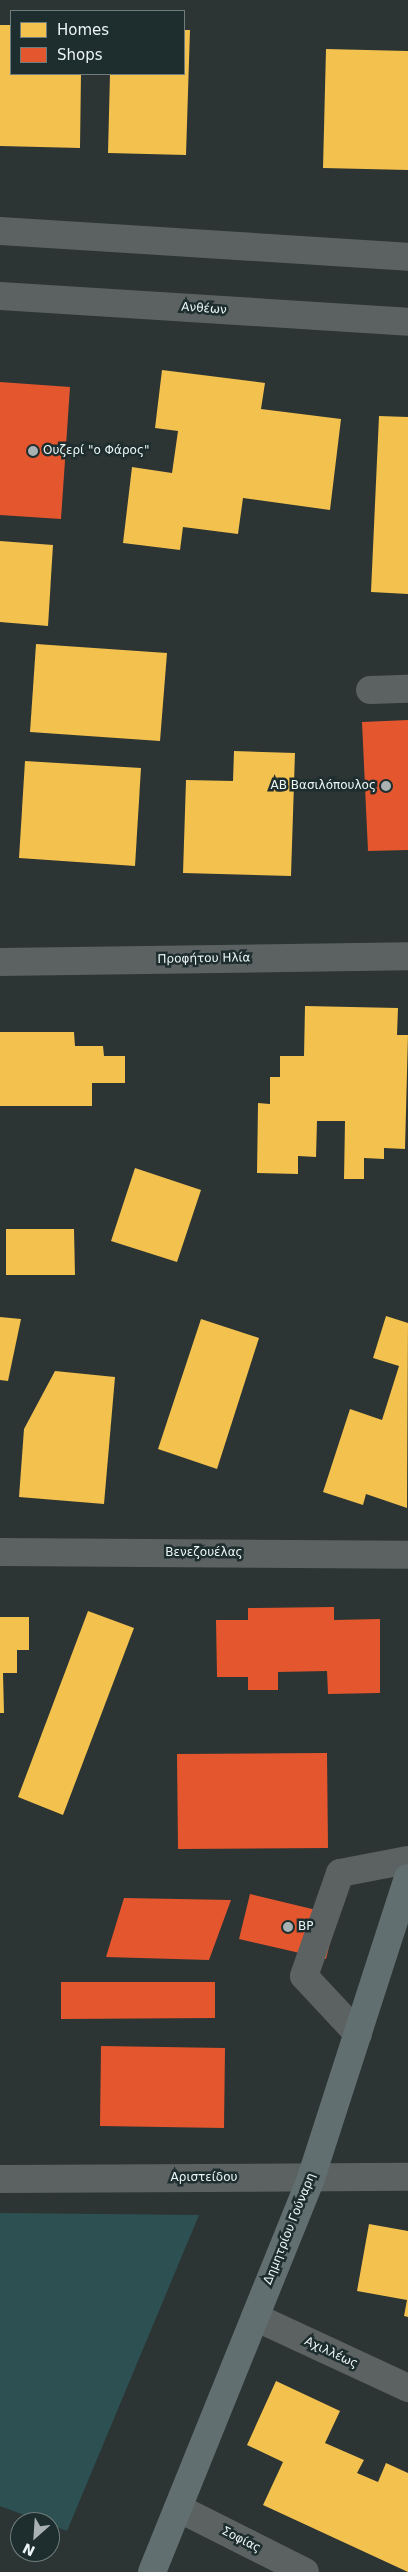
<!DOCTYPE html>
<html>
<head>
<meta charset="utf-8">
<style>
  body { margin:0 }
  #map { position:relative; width:408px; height:2572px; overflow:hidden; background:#2c3434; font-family:"DejaVu Sans",sans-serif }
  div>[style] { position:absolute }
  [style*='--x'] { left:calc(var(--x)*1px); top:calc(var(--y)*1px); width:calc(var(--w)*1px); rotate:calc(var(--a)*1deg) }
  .green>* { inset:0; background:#2d5152 }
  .homes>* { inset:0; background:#f2c14e }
  .shops>* { inset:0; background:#e4572e }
  .minor>* { height:28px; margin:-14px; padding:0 14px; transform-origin:14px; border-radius:14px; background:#5c6262 }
  .major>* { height:28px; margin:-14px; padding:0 14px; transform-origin:14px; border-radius:14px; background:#626f70 }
  .dots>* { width:14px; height:14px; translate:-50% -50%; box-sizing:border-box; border:2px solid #1e2d2d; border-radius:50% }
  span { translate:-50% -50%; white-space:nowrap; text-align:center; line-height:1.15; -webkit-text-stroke:5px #1e2d2d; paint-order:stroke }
  .street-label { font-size:12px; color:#ecf5f6 }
  .poi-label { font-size:12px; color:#ecf5f6 }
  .left { translate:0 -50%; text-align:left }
  .right { translate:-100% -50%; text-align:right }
  .legend { position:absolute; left:10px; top:10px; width:175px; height:65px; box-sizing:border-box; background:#1e2d2d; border:1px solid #707d7d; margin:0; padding:6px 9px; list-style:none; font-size:15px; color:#ecf5f6 }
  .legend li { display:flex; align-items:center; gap:10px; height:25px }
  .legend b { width:25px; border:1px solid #707d7d }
  .north { position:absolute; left:10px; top:2512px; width:50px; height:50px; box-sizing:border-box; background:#1e2d2d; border:1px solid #707d7d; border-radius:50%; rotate:206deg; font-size:14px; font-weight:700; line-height:20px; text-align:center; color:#ecf5f6 }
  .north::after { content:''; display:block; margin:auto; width:18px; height:22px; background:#a9b1b2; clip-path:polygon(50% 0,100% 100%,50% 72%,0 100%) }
</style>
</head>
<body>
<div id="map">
  <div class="green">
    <i style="clip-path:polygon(0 2213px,199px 2215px,67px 2531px,0 2506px)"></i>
  </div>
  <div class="homes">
    <i style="clip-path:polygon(0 25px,11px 25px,11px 74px,81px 74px,80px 148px,0 146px)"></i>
    <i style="clip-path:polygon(184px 30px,190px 30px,186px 155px,108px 153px,110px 74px,184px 74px)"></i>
    <i style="clip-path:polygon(326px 49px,408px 51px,408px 170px,323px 168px)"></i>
    <i style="clip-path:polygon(162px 370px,265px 383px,261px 409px,341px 419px,330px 510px,243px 498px,238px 534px,183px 527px,180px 550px,123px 543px,132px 467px,172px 473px,178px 431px,155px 428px)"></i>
    <i style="clip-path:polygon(379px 416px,408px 417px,408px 594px,371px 592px)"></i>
    <i style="clip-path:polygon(0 541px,53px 545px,48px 626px,0 622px)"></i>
    <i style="clip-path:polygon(36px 644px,167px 653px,160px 741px,30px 732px)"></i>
    <i style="clip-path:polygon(234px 751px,295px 753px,291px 876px,183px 873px,186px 780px,233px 781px)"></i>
    <i style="clip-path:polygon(25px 761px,141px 768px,135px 866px,19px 858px)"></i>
    <i style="clip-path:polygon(305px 1006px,398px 1008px,397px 1035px,408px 1035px,405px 1149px,384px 1148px,384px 1159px,364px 1158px,364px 1179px,344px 1179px,345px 1121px,317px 1121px,316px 1157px,298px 1156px,298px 1174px,257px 1173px,258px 1103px,270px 1104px,270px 1077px,280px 1077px,280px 1056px,304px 1056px)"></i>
    <i style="clip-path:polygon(0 1032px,74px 1032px,75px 1046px,103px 1046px,104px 1056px,125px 1056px,125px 1083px,92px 1083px,92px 1106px,0 1106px)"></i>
    <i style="clip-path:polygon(135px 1168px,201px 1190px,177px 1262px,111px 1241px)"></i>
    <i style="clip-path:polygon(6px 1229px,74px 1229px,75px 1275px,6px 1275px)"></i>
    <i style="clip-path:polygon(386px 1316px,408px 1323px,407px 1508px,366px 1494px,363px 1505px,323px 1492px,350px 1409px,382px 1420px,399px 1366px,373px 1358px)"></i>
    <i style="clip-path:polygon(0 1317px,21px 1319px,8px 1381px,0 1380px)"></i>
    <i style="clip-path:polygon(201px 1319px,259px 1338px,217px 1469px,158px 1449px)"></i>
    <i style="clip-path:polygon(55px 1371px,115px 1377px,104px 1504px,19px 1497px,24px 1429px)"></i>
    <i style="clip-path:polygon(88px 1611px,134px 1628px,63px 1815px,18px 1797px)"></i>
    <i style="clip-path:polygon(0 1617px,29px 1617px,29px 1650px,17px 1650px,17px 1673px,3px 1673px,4px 1713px,0 1713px)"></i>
    <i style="clip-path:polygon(369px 2224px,408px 2231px,408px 2317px,404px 2316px,407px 2300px,357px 2291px)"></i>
    <i style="clip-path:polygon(276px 2381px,340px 2411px,325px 2443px,364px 2460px,357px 2473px,378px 2482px,386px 2463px,408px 2473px,408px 2572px,263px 2505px,283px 2462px,247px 2445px)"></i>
  </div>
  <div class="shops">
    <i style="clip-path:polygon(0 382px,70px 387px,61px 519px,0 515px)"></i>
    <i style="clip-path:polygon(408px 720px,408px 850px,368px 851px,362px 722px)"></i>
    <i style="clip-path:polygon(334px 1607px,334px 1620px,380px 1619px,380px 1693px,328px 1694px,327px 1671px,278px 1672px,278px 1690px,248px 1690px,248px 1677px,217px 1677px,216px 1620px,248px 1620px,248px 1608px)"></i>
    <i style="clip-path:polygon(327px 1753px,328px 1848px,178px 1849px,177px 1754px)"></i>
    <i style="clip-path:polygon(250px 1894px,337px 1915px,326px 1959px,239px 1939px)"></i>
    <i style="clip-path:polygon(124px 1898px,231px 1900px,209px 1960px,106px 1957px)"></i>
    <i style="clip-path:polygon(61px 1982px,215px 1982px,215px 2018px,61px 2019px)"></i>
    <i style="clip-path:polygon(101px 2046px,225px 2048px,224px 2128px,100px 2126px)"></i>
  </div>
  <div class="minor">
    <i style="--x:0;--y:231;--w:409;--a:3.6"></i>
    <i style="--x:0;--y:296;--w:409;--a:3.6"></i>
    <i style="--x:370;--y:690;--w:38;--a:-2"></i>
    <i style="--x:0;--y:962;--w:408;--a:-0.8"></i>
    <i style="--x:0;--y:1552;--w:408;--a:0.4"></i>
    <i style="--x:358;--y:2034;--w:79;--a:-133"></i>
    <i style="--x:304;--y:1976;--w:109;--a:-70.7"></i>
    <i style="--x:340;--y:1873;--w:69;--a:-10.8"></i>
    <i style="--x:0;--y:2179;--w:408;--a:-0.3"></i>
    <i style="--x:255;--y:2317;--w:169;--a:24.9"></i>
    <i style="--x:178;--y:2508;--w:142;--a:26.7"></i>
  </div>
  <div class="major">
    <i style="--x:152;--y:2572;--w:425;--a:-68"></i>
    <i style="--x:311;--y:2178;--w:315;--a:-72.1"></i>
  </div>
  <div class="dots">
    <i style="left:33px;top:451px;background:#a9b1b2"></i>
    <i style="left:386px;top:786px;background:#a9b1b2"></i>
    <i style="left:288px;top:1927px;background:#a9b1b2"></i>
  </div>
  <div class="street-label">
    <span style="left:204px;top:309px;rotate:4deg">Ανθέων</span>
    <span style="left:204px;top:959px;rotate:-1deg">Προφήτου Ηλία</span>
    <span style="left:204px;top:1553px">Βενεζουέλας</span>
    <span style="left:204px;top:2178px">Αριστείδου</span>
    <span style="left:290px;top:2229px;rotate:-68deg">Δημητρίου Γούναρη</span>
    <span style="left:331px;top:2353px;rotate:25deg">Αχιλλέως</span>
    <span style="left:241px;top:2540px;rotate:27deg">Σοφίας</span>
  </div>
  <div class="poi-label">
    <span class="left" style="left:43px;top:451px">Ουζερί "ο Φάρος"</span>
    <span class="right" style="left:376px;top:786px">ΑΒ Βασιλόπουλος</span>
    <span class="left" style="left:298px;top:1927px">BP</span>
  </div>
  <ul class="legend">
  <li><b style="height:14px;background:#f2c14e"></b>Homes</li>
  <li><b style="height:14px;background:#e4572e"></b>Shops</li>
  </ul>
  <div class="north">N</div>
</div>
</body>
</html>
